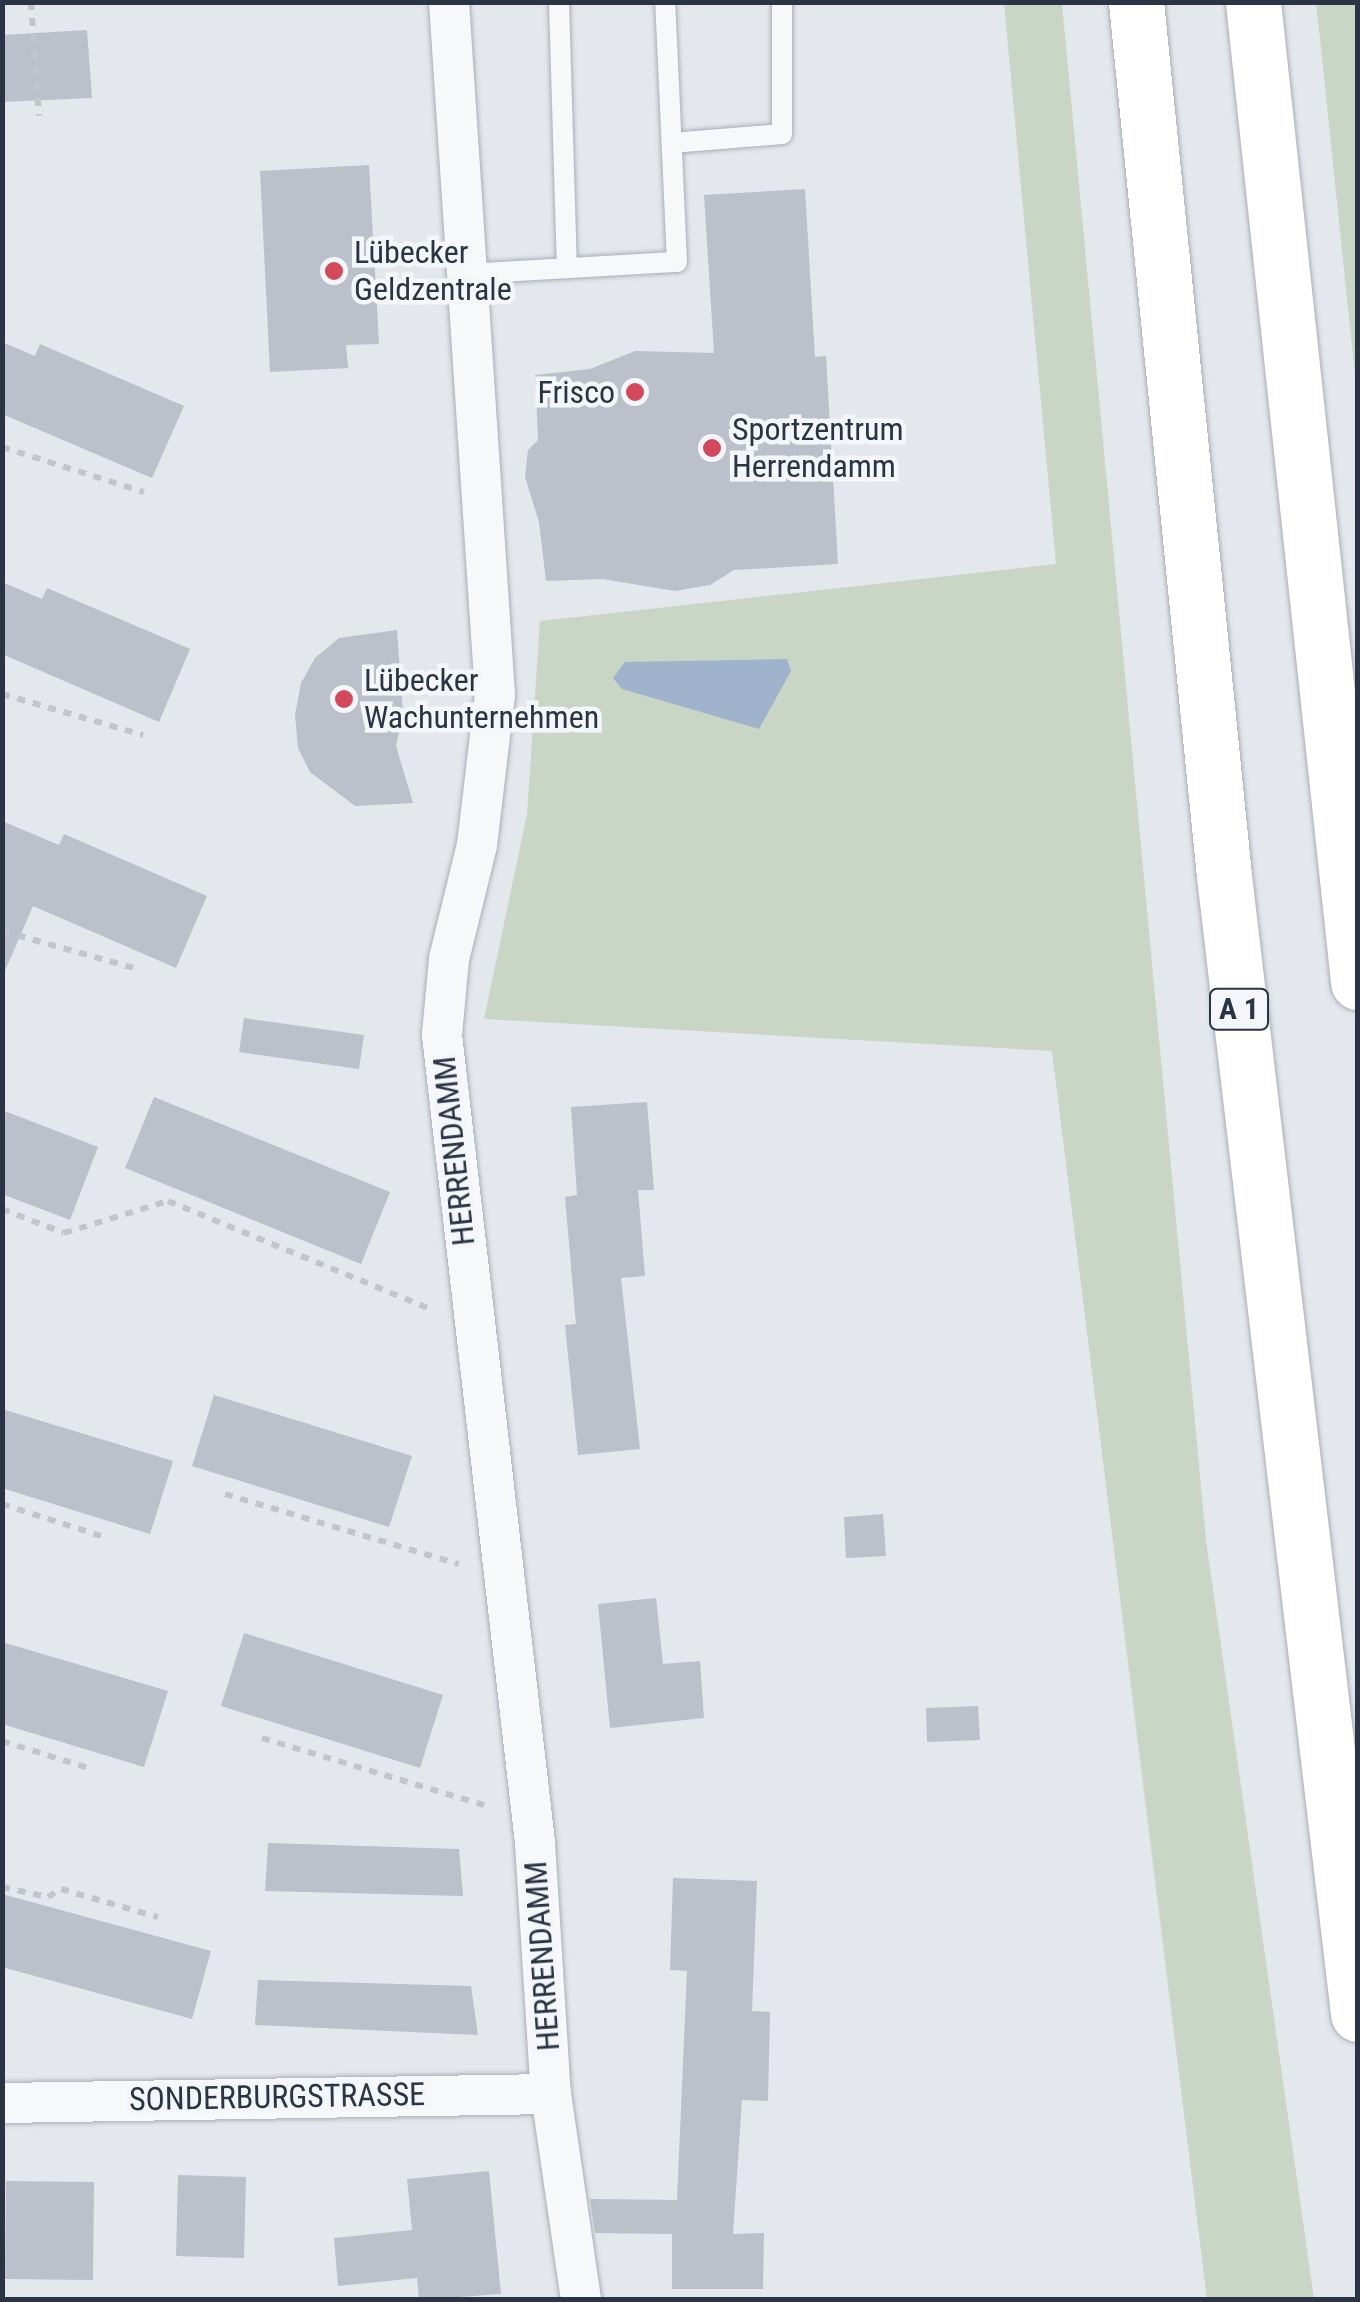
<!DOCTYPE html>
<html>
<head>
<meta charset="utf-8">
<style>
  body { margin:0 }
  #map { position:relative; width:1360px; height:2302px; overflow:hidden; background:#e4e7ec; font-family:"Roboto Condensed",sans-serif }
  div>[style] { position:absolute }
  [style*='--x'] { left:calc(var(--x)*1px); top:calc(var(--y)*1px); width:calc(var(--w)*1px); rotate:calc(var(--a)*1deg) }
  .green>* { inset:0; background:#c9d6c5 }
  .water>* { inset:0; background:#9fb4cc }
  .building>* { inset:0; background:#bbc0ca }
  .path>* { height:6px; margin-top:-3px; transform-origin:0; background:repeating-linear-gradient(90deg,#c2c5cb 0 8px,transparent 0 16px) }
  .roads { filter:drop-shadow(0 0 2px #a9aeb7) drop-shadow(0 0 2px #a9aeb7) }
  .service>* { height:20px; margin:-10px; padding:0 10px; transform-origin:10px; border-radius:10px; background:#f7f8fa }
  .minor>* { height:40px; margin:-20px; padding:0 20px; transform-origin:20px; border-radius:20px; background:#f7f8fa }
  .motorway>* { height:55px; margin:-27.5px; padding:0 27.5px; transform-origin:27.5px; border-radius:27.5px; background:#fff }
  .dots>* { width:28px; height:28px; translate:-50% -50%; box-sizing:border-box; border:5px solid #f4f6f9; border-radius:50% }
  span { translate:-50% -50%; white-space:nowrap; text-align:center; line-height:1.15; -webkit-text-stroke:9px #f4f6f9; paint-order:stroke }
  .shield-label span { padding:2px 8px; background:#f4f6f9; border:2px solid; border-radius:8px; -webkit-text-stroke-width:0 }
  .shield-label { font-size:30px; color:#2b3445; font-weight:700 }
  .poi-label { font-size:32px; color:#2b3445 }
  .left { translate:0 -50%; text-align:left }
  .right { translate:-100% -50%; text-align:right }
  .street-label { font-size:32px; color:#2b3445 }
  .frame { position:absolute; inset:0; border:5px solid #2b3445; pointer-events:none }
</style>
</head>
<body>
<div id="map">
  <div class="green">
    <i style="clip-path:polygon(1004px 3px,1062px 3px,1206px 1540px,1314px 2299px,1207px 2299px,1052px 1051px,484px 1019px,527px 814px,540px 621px,1056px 564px)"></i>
    <i style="clip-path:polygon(1316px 3px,1357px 3px,1357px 395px,1321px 48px)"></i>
  </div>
  <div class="water">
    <i style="clip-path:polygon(787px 659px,791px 671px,759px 729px,622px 689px,613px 678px,625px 662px)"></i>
  </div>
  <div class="building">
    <i style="clip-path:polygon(87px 30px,92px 98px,2px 102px,2px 35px)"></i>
    <i style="clip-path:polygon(369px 165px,379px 344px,346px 345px,348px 368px,270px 372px,260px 171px)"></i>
    <i style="clip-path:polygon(805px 189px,815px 357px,826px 356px,838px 564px,734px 570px,710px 585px,675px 591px,602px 579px,546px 581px,539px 522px,525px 477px,528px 450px,538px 440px,535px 375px,590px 369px,635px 351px,714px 353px,704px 195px)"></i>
    <i style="clip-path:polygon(2px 342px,35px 356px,40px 344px,184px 406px,152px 478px,2px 414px)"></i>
    <i style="clip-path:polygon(2px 582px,42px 599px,47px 588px,190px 649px,159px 722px,2px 654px)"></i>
    <i style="clip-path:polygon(397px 630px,403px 713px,396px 746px,413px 803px,355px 806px,310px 772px,298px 748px,295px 715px,301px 683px,315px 658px,339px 638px)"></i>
    <i style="clip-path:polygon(2px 821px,59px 845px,64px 834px,207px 896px,176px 968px,33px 906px,2px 978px)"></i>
    <i style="clip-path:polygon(244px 1018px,364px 1035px,359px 1069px,239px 1052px)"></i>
    <i style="clip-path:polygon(154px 1097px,390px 1192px,361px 1264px,125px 1168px)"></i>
    <i style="clip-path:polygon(647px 1102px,654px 1190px,638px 1190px,645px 1276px,621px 1278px,640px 1449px,578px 1455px,565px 1325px,576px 1324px,565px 1197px,577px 1195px,571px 1107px)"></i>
    <i style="clip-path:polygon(2px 1110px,98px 1147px,70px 1220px,2px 1194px)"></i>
    <i style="clip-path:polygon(214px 1395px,412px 1456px,389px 1527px,192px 1466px)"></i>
    <i style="clip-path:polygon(2px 1409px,173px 1461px,150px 1534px,2px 1488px)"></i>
    <i style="clip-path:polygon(883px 1514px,886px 1556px,846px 1558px,844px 1517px)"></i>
    <i style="clip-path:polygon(656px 1598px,663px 1664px,700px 1661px,704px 1718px,610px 1728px,598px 1604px)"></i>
    <i style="clip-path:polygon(244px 1633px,443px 1695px,420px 1768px,221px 1706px)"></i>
    <i style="clip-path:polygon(2px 1642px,168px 1691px,144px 1767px,2px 1724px)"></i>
    <i style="clip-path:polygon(978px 1706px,980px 1740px,927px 1742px,926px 1708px)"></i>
    <i style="clip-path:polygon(268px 1843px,459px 1849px,463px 1896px,265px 1891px)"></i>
    <i style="clip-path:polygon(673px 1878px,757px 1881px,752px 2011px,770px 2012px,768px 2101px,742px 2100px,733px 2234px,764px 2233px,763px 2289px,672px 2289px,672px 2234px,595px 2233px,590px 2199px,677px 2200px,687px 1971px,670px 1970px)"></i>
    <i style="clip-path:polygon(2px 1894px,211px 1951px,192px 2019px,2px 1967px)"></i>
    <i style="clip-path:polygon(258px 1980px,471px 1986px,478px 2035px,255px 2025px)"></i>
    <i style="clip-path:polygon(489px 2171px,501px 2294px,419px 2300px,417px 2278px,338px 2286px,334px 2238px,412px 2230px,407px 2179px)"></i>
    <i style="clip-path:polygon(178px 2175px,246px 2177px,244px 2258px,176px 2256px)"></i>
    <i style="clip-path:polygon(6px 2181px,94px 2182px,93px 2280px,5px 2279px)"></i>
  </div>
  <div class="path">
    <i style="--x:31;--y:2;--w:114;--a:86"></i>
    <i style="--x:2;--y:447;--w:149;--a:17.6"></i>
    <i style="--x:2;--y:694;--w:147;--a:16.2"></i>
    <i style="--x:2;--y:931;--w:144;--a:15.7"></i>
    <i style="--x:2;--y:1209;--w:66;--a:21.2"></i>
    <i style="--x:64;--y:1233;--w:109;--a:-17.1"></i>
    <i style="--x:168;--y:1201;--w:283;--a:22.4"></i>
    <i style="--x:225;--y:1494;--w:244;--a:16.7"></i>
    <i style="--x:2;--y:1504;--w:104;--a:17.9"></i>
    <i style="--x:262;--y:1738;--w:238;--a:16.8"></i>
    <i style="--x:2;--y:1741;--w:90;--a:17.4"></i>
    <i style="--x:2;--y:1887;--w:47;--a:12.3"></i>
    <i style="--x:48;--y:1897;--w:15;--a:-32"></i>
    <i style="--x:61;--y:1889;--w:101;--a:16.1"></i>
  </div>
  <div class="roads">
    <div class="service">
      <i style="--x:559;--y:2;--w:266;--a:88.3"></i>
      <i style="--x:672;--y:143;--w:110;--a:-4.7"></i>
      <i style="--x:782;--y:134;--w:132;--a:-90"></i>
      <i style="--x:467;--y:274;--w:210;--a:-3.3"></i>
      <i style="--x:677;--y:262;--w:260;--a:-92.6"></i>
    </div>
    <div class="minor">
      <i style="--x:449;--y:2;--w:694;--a:86.2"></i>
      <i style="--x:495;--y:694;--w:152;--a:96.8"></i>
      <i style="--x:477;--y:845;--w:117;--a:103.8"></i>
      <i style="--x:449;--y:959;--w:76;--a:95.3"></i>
      <i style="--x:442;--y:1035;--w:813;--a:83.43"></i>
      <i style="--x:535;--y:1843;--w:252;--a:86.4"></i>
      <i style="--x:551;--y:2094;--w:208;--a:81.7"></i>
      <i style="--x:2;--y:2103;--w:549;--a:-0.94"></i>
    </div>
    <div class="motorway">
      <i style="--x:1136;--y:2;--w:878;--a:84.25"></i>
      <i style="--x:1224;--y:876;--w:1146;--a:83.28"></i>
      <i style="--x:1253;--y:2;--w:986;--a:83.88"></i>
    </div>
  </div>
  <div class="dots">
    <i style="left:334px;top:271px;background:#d1495b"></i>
    <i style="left:635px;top:392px;background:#d1495b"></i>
    <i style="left:712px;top:448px;background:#d1495b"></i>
    <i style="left:344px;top:699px;background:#d1495b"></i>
  </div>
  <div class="shield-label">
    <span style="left:1239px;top:1009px">A 1</span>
  </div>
  <div class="poi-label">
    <span class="left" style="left:354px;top:271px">Lübecker<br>Geldzentrale</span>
    <span class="right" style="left:615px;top:392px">Frisco</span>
    <span class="left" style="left:732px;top:448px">Sportzentrum<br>Herrendamm</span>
    <span class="left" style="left:364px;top:699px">Lübecker<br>Wachunternehmen</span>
  </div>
  <div class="street-label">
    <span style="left:454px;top:1151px;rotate:-96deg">HERRENDAMM</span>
    <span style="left:542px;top:1956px;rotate:-94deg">HERRENDAMM</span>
    <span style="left:277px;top:2097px;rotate:-1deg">SONDERBURGSTRASSE</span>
  </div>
  <div class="frame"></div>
</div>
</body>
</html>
